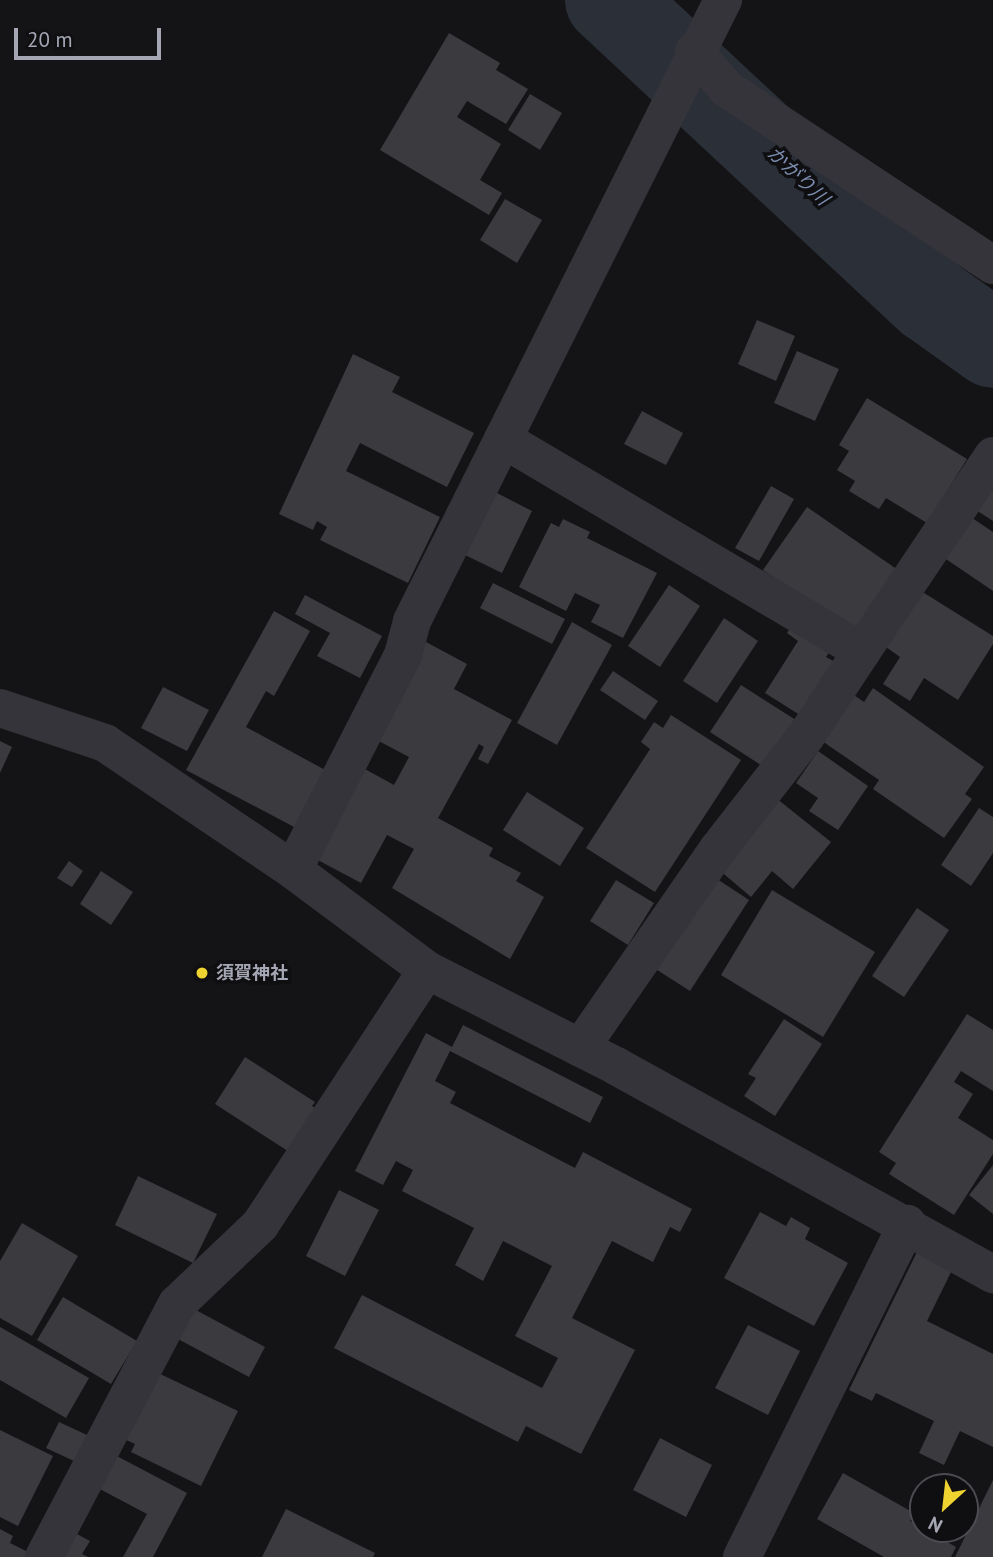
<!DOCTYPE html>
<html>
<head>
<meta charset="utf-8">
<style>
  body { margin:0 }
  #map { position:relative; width:993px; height:1557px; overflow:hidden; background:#141315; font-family:"PT Sans","Noto Sans JP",sans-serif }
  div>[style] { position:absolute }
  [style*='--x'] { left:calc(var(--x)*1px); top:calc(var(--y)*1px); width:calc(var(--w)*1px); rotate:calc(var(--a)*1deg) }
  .river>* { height:88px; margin:-44px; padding:0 44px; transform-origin:44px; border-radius:44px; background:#2a2f38 }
  .building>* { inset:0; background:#3b3b3f }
  .street>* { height:38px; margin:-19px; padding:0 19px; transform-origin:19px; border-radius:19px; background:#35343a }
  .dots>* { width:19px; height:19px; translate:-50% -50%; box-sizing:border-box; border:4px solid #0f0e10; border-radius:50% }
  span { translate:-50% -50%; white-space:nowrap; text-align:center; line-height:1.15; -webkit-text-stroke:7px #0f0e10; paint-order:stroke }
  .poi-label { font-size:18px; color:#a5a7b5; font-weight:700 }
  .left { translate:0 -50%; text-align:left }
  .water-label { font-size:19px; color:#7c8eb0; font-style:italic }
  .north { position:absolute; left:909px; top:1473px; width:70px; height:70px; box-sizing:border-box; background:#0f0e10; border:2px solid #4b4b52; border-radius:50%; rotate:207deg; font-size:19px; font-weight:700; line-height:28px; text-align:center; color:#a5a7b5 }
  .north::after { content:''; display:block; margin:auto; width:24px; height:32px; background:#efd431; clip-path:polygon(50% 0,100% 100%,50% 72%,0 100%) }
  .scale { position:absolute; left:14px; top:28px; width:147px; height:32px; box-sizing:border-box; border:4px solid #a5a7b5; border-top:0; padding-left:9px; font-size:21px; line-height:24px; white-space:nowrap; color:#a5a7b5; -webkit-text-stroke:5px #0f0e10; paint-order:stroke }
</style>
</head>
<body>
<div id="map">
  <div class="river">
    <i style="--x:609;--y:0;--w:439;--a:43"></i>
    <i style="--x:930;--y:299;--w:77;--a:35.5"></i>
  </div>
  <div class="building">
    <i style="clip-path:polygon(449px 33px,500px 63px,496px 70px,528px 89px,506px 124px,467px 101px,457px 117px,501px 144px,480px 180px,502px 193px,489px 215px,380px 150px)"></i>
    <i style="clip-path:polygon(530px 94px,562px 113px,540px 150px,508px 130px)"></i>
    <i style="clip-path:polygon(505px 199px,542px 220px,517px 263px,480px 240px)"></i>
    <i style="clip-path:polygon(757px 320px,795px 336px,776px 381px,738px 364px)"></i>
    <i style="clip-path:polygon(797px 351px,839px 369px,815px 421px,774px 403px)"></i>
    <i style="clip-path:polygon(353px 354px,400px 377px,392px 392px,474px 433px,447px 487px,360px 443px,346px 471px,440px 517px,408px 583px,320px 540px,327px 527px,317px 521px,313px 530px,279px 514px)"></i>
    <i style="clip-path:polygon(867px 398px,967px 459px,927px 523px,886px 498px,879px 509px,849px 491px,855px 481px,837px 470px,849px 451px,839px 445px)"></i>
    <i style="clip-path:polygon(642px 411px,683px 433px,666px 465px,624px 444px)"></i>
    <i style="clip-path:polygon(993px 476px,993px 521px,973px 508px)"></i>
    <i style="clip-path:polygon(771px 486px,794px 499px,759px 561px,735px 548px)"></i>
    <i style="clip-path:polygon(495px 492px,532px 511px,502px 573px,465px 555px)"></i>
    <i style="clip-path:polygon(807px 507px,898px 570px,855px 633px,763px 570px)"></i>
    <i style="clip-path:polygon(966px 514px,993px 532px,993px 591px,940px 555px)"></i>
    <i style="clip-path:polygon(563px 519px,590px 532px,587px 538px,657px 573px,623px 638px,591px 622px,600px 605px,575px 593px,566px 611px,519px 587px,551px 523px,559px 527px)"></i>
    <i style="clip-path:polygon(493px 583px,565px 619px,552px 644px,480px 608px)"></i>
    <i style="clip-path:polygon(669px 585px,700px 606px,660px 667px,628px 646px)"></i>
    <i style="clip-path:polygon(921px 591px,993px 636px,993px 644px,958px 700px,924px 678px,910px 701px,883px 684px,900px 657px,886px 647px)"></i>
    <i style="clip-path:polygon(305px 595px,382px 636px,360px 678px,317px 656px,330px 633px,295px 614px)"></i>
    <i style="clip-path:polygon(274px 611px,310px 631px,274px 696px,266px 691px,246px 727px,327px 771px,296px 828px,186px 770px)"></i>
    <i style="clip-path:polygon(724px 618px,758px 641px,717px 703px,683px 681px)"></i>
    <i style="clip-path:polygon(795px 621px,831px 650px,826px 657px,837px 663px,803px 717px,765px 693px,798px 641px,787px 633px)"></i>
    <i style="clip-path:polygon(572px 622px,612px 645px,557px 745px,517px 723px)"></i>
    <i style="clip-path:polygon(426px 642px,467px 664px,454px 689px,512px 720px,488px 764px,478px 759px,484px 747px,479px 744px,438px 818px,493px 848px,489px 856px,521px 873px,516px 881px,544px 897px,510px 959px,392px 888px,414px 849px,387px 835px,361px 883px,314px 858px,363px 768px,394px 785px,409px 757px,373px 738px)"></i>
    <i style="clip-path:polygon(613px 671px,658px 701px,645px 720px,600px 690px)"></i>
    <i style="clip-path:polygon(741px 685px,799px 722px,767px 769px,710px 732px)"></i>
    <i style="clip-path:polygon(163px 687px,209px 710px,187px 751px,141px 728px)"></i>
    <i style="clip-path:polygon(873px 688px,984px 767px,965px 794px,972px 799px,944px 838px,873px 789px,879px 780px,819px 739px,851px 693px,864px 702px)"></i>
    <i style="clip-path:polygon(671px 715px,741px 760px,655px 892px,586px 848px,650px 749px,641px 742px,654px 722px,663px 728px)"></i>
    <i style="clip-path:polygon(0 741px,12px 747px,0 773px)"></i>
    <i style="clip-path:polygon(818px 751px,868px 786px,838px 830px,809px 811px,818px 798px,796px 783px)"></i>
    <i style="clip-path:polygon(527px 792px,584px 828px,560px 866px,503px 830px)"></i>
    <i style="clip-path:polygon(776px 798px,831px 842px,793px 889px,772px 871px,751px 897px,718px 869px)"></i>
    <i style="clip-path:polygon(979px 808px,993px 817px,993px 853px,971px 886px,941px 865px)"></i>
    <i style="clip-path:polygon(69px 861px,83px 871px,72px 887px,57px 878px)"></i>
    <i style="clip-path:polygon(101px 871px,133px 892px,111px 925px,80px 904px)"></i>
    <i style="clip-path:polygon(714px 877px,749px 900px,690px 991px,654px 968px)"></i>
    <i style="clip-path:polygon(616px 880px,654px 903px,628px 945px,590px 921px)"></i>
    <i style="clip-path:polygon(772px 890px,875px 952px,823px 1037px,721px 975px)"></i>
    <i style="clip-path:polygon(917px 908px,949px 930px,904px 997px,872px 976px)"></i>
    <i style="clip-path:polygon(967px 1014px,993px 1030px,993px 1091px,961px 1071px,954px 1082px,973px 1094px,958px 1118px,993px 1140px,993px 1154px,954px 1215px,889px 1174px,896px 1163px,879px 1152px)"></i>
    <i style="clip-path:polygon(784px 1019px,822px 1044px,775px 1116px,744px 1096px,756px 1078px,748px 1074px)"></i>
    <i style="clip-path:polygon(463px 1025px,603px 1097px,590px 1123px,450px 1051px,435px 1081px,456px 1092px,450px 1103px,575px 1168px,583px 1152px,692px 1209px,680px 1232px,670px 1227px,653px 1262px,612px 1241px,572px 1318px,635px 1350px,581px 1454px,526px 1426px,518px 1442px,334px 1348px,362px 1295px,542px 1388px,558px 1358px,515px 1336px,552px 1266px,503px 1241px,483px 1281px,455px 1265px,474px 1228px,402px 1191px,413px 1170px,396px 1161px,383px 1185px,355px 1171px,426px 1033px,452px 1047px)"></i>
    <i style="clip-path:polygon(245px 1057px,315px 1102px,312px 1106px,318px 1110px,291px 1153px,215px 1104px)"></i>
    <i style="clip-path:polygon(993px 1165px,993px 1214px,969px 1195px)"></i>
    <i style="clip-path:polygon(138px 1176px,217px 1214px,193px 1263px,115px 1225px)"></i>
    <i style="clip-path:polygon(339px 1190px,379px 1210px,345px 1276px,306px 1256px)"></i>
    <i style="clip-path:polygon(760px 1212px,786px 1226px,791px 1217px,810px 1228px,805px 1239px,848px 1263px,814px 1326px,724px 1278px)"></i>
    <i style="clip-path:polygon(22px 1223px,78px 1256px,32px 1336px,0 1318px,0 1261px)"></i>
    <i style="clip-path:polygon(917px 1252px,952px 1270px,927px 1321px,993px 1354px,993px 1447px,960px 1431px,944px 1465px,919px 1453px,934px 1421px,876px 1393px,872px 1401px,849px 1390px)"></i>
    <i style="clip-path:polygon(63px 1297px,137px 1341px,111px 1384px,37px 1340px)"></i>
    <i style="clip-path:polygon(194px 1309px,265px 1347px,249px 1377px,178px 1339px)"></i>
    <i style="clip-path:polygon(748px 1325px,800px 1351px,768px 1415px,715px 1388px)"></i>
    <i style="clip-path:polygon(0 1327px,89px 1378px,66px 1418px,0 1380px)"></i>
    <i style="clip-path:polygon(156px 1372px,238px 1411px,201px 1486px,131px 1452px,135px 1444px,124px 1439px)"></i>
    <i style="clip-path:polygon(59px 1422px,87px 1435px,74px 1461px,46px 1448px)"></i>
    <i style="clip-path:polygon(0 1430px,53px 1456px,18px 1526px,0 1517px)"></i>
    <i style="clip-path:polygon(660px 1438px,712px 1465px,686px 1517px,633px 1490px)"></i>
    <i style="clip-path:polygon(113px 1454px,187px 1493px,153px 1557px,123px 1557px,147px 1514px,96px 1487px)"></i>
    <i style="clip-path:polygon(843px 1473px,914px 1513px,910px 1521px,956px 1547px,951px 1557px,884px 1557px,817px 1519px)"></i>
    <i style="clip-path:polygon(993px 1480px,993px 1557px,955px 1557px)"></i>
    <i style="clip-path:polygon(286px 1509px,375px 1553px,373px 1557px,262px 1557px)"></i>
    <i style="clip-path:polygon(0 1529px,13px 1536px,10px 1543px,28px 1552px,25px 1557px,0 1557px)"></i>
    <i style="clip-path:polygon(75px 1533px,90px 1541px,82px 1554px,88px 1557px,62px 1557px)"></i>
  </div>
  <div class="street">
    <i style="--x:694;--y:51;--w:50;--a:49"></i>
    <i style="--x:727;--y:89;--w:319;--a:33.5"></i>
    <i style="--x:503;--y:439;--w:417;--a:30.6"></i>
    <i style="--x:862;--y:651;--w:102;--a:123.4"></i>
    <i style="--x:806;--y:736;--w:143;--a:127.9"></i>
    <i style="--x:718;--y:849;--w:242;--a:124.7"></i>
    <i style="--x:862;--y:651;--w:235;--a:-56.1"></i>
    <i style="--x:0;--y:708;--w:111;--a:18.4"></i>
    <i style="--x:105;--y:743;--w:227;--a:34"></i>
    <i style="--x:293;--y:870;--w:167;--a:36.7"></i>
    <i style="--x:427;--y:970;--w:212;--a:26.9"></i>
    <i style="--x:616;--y:1066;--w:431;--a:28.9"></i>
    <i style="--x:293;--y:870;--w:242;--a:-62.9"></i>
    <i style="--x:403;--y:655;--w:35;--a:-75"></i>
    <i style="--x:412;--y:621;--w:695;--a:-63.4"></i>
    <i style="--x:44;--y:1557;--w:286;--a:-62.3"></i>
    <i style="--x:177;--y:1304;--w:115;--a:-43.6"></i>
    <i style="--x:260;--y:1225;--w:305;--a:-56.8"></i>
    <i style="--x:742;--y:1557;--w:372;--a:-63.6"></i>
  </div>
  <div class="dots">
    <i style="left:202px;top:973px;background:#efd431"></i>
  </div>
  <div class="poi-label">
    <span class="left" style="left:216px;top:973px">須賀神社</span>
  </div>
  <div class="water-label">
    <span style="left:798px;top:176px;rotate:43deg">かがり川</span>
  </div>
  <div class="north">N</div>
  <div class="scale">20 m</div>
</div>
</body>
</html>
